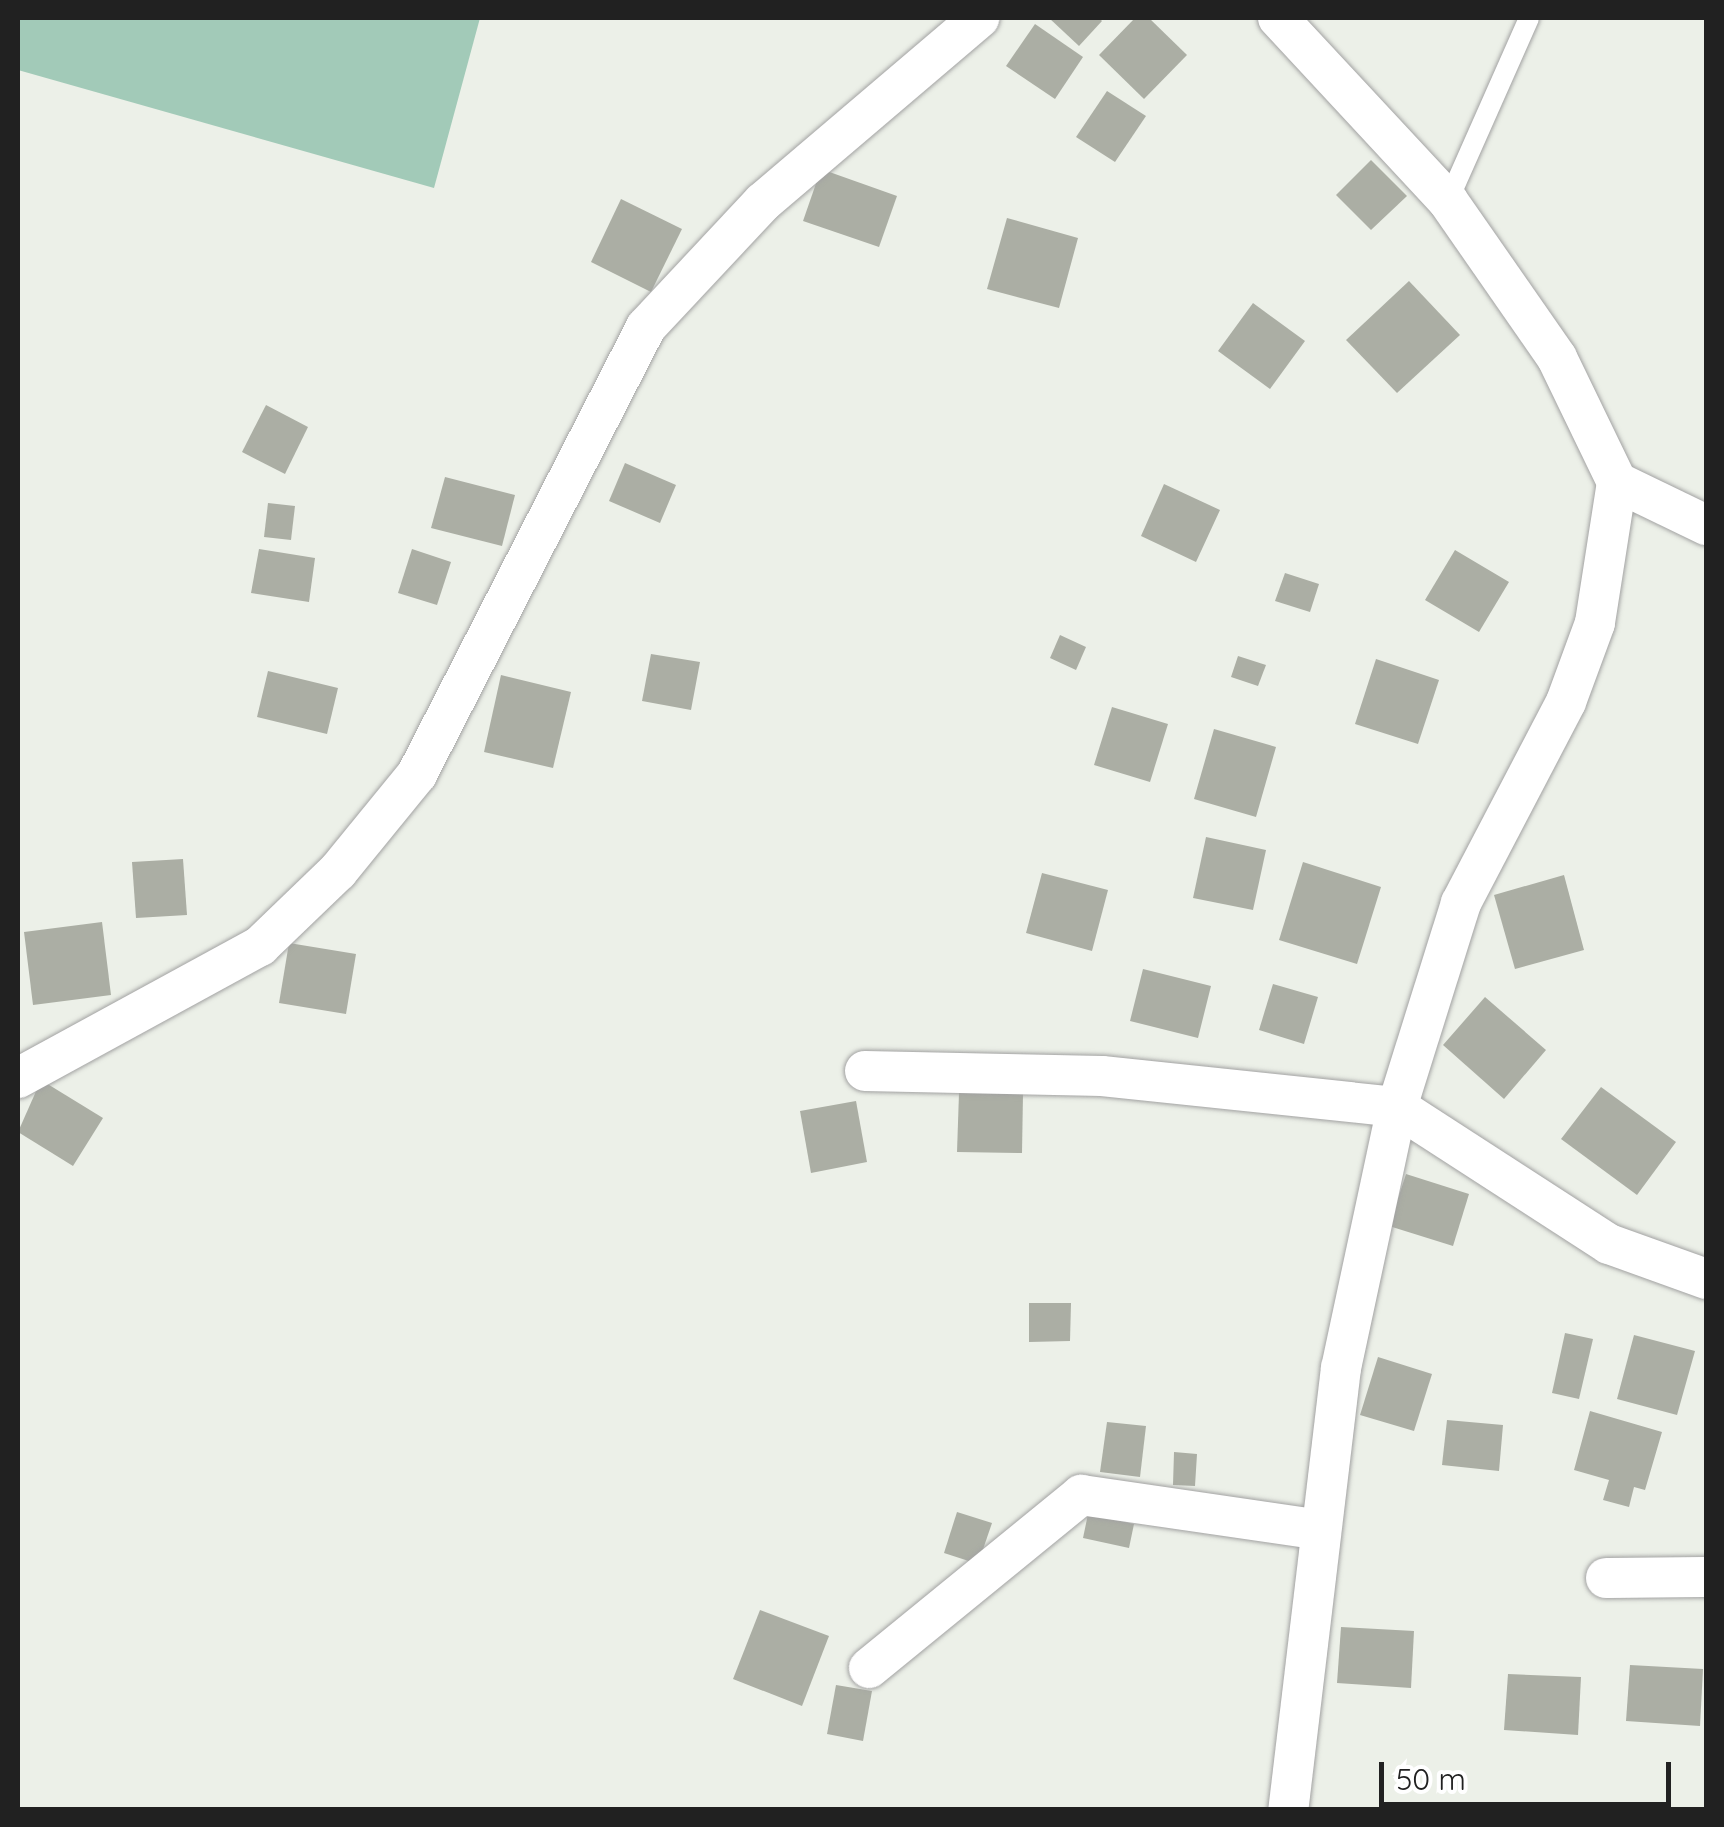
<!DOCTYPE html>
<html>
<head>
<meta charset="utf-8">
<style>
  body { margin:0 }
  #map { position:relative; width:1724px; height:1827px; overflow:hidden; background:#ecf0e8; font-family:Quicksand,sans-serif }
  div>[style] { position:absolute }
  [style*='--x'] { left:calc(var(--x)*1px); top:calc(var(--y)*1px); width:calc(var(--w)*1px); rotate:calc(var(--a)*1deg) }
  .forest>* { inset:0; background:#a2cab8 }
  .building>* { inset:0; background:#abaea4 }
  .roads { filter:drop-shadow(0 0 2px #a2a2a2) drop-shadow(0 0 2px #a2a2a2) }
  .service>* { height:20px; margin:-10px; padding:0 10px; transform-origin:10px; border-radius:10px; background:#fff }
  .minor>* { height:40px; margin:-20px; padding:0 20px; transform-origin:20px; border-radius:20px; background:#fff }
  span { translate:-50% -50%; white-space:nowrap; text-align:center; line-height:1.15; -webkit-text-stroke:9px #fff; paint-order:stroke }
  .frame { position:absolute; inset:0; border:20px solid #212121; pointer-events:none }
  .scale { position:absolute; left:1379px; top:1762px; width:292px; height:45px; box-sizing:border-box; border:5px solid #212121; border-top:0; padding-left:12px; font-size:30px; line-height:35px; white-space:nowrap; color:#212121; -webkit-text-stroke:8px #fff; paint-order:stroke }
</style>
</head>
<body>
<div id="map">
  <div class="forest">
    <i style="clip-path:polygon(18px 18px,480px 18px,434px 188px,18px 70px)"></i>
  </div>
  <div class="building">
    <i style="clip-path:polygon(1049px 18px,1099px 18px,1102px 21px,1079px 46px)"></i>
    <i style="clip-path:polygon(1135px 18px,1149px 18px,1187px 55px,1144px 99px,1099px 55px)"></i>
    <i style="clip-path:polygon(1035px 24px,1083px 57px,1055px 99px,1006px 66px)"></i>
    <i style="clip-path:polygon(1107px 91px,1146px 116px,1115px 162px,1076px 137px)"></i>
    <i style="clip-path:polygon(1371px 160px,1407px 196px,1371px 230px,1336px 195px)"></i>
    <i style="clip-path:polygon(821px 169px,897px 196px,879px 247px,803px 221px)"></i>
    <i style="clip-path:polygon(621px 199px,682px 229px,651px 292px,591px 262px)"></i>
    <i style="clip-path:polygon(1007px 218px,1078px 238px,1059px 308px,987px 289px)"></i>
    <i style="clip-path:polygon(1409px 281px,1460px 335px,1397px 393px,1346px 340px)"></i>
    <i style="clip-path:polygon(1253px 303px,1305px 341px,1270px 389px,1218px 351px)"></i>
    <i style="clip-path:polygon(266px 405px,308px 427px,285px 474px,242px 452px)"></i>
    <i style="clip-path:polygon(625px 463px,676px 485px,660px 523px,609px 501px)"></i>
    <i style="clip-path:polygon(445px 477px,515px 495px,502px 546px,431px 528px)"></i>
    <i style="clip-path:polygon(1164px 484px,1220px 510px,1196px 562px,1141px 536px)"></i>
    <i style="clip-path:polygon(268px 503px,295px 506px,291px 540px,264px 537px)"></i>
    <i style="clip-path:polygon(259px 549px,315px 558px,309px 602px,251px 593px)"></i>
    <i style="clip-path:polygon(412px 549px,451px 562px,437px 605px,398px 593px)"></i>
    <i style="clip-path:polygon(1455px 550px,1509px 582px,1479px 632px,1425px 600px)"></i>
    <i style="clip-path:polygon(1285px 573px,1319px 584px,1310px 612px,1275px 601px)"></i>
    <i style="clip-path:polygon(1060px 635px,1086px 647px,1076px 670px,1050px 658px)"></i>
    <i style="clip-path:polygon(651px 654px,700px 662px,691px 710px,642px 701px)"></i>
    <i style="clip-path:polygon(1238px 656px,1266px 665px,1258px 686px,1231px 677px)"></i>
    <i style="clip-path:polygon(1376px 659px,1439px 680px,1418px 744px,1355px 724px)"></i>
    <i style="clip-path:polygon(268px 671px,338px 688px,327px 734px,257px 717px)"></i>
    <i style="clip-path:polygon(501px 675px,571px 692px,553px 768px,484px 752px)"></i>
    <i style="clip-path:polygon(1112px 707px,1168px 724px,1150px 782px,1094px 765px)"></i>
    <i style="clip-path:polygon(1214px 729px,1276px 747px,1256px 817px,1194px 799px)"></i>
    <i style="clip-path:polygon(1206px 837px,1266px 850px,1253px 910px,1193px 898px)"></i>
    <i style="clip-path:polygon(183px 859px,187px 915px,136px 918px,132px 862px)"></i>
    <i style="clip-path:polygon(1303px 862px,1381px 887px,1357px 964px,1279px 940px)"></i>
    <i style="clip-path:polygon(1042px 873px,1108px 890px,1092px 951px,1026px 933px)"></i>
    <i style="clip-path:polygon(1564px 875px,1584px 950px,1515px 969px,1494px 895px)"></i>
    <i style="clip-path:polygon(102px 922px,111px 995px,33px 1005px,24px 932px)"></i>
    <i style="clip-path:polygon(289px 943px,356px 954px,346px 1014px,279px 1003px)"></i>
    <i style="clip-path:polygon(1143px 969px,1211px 986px,1198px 1038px,1130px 1021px)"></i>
    <i style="clip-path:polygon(1273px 984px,1318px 997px,1304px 1044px,1259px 1030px)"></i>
    <i style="clip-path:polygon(1485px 997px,1546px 1050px,1504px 1099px,1443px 1045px)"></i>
    <i style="clip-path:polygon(41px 1080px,103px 1118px,73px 1166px,18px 1132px)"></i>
    <i style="clip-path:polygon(1601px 1087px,1676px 1142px,1637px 1195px,1561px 1139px)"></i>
    <i style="clip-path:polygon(959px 1093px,1023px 1094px,1022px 1153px,957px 1152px)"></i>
    <i style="clip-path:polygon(856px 1101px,867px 1162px,811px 1173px,800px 1111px)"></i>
    <i style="clip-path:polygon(1406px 1174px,1469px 1194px,1453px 1246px,1389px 1226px)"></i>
    <i style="clip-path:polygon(1029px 1303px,1071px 1303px,1070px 1341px,1029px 1342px)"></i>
    <i style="clip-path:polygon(1565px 1333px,1593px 1339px,1579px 1399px,1552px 1393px)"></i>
    <i style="clip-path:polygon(1634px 1335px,1695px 1351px,1677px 1415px,1617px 1399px)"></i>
    <i style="clip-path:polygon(1378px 1357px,1432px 1374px,1414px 1431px,1360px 1415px)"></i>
    <i style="clip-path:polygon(1590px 1411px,1662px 1432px,1645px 1490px,1634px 1487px,1629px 1507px,1603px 1500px,1609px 1480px,1574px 1470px)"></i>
    <i style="clip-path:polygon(1447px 1420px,1503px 1425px,1499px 1471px,1442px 1465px)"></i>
    <i style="clip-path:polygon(1107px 1422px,1146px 1426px,1140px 1477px,1100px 1472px)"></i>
    <i style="clip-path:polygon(1174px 1452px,1197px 1454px,1195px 1486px,1173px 1485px)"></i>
    <i style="clip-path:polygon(957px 1512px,992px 1523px,978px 1564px,944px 1553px)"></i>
    <i style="clip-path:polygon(1088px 1514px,1134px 1524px,1129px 1548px,1083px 1538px)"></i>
    <i style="clip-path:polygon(760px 1610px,829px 1636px,802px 1706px,733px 1679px)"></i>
    <i style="clip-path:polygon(1341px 1627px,1414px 1631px,1411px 1688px,1337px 1683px)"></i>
    <i style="clip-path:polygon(1630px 1665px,1703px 1669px,1700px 1726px,1626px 1721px)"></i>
    <i style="clip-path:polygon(1508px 1674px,1581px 1677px,1578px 1735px,1504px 1730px)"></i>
    <i style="clip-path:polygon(836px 1685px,872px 1691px,863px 1741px,827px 1734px)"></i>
  </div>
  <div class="roads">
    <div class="service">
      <i style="--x:1448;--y:201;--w:200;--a:-66.1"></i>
    </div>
    <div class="minor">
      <i style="--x:1278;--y:18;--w:250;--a:47.1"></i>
      <i style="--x:1448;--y:201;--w:191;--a:55.2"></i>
      <i style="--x:1557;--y:358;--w:138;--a:64.2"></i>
      <i style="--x:1617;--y:482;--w:143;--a:98.9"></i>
      <i style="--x:1595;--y:623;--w:84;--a:110.2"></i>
      <i style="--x:1566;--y:702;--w:227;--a:117.6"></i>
      <i style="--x:1461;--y:903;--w:214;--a:107.4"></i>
      <i style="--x:1397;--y:1107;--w:267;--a:102.1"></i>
      <i style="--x:1341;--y:1368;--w:445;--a:96.8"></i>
      <i style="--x:1617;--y:482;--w:99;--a:25.8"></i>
      <i style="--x:865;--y:1071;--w:237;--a:1.2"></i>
      <i style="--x:1102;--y:1076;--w:297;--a:6"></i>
      <i style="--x:1397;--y:1107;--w:252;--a:32.9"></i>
      <i style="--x:1609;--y:1244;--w:103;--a:19.8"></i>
      <i style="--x:18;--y:1078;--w:276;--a:-28.6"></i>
      <i style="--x:260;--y:946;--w:108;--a:-43.9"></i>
      <i style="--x:338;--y:871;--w:125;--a:-50.8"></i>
      <i style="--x:417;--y:774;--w:502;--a:-62.87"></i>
      <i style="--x:646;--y:327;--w:171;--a:-46.9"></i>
      <i style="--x:763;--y:202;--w:284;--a:-40.4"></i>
      <i style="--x:1606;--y:1578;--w:100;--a:-0.6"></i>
      <i style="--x:869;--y:1668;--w:274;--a:-39.2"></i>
      <i style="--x:1081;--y:1495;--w:242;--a:8.3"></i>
    </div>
  </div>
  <div class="frame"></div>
  <div class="scale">50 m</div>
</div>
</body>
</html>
